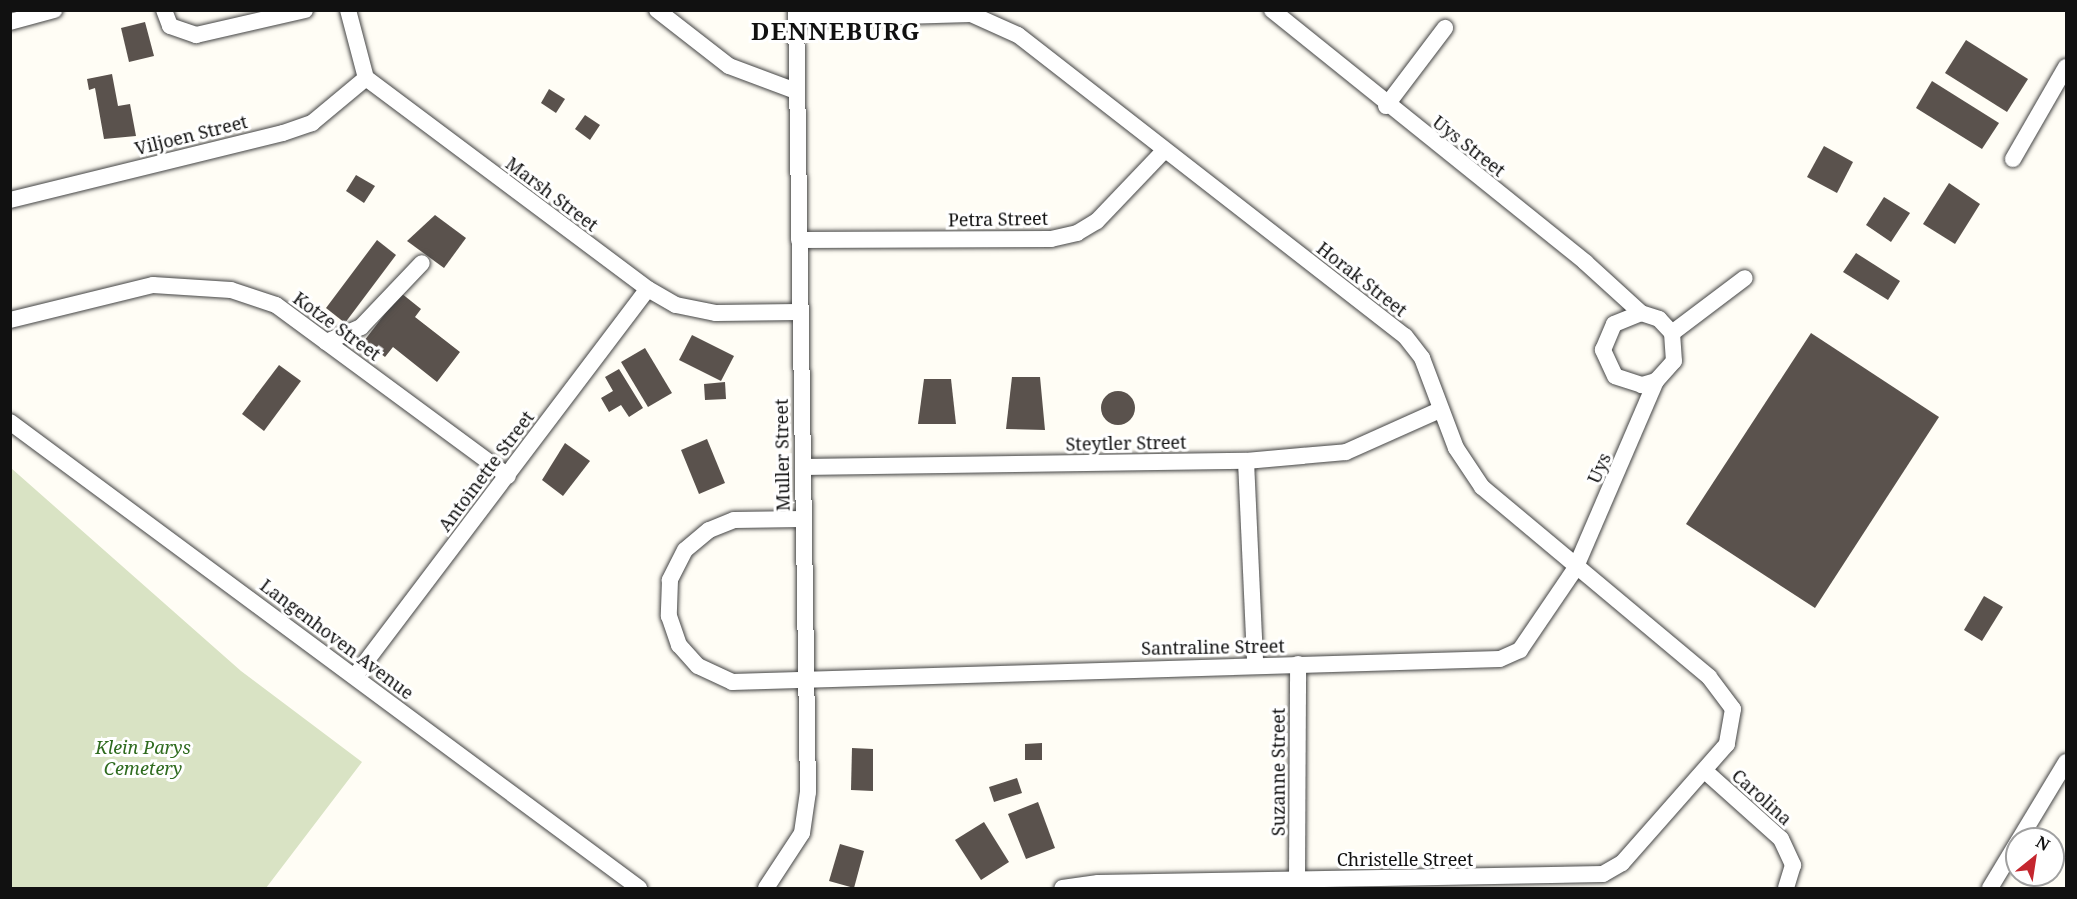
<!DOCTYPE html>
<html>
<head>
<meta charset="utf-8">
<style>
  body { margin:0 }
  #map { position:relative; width:2077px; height:899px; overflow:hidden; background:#fffdf5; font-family:"Noto Serif",serif }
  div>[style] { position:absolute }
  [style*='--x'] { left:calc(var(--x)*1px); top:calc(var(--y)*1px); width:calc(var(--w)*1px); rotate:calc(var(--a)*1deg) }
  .cemetery>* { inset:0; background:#d9e3c4 }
  .building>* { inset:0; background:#5a524d }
  .round { border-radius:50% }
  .roads { filter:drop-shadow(0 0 2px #444) drop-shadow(0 0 2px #444) }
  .minor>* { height:16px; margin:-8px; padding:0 8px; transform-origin:8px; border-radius:8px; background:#fff }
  span { translate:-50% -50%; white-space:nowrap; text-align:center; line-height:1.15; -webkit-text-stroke:6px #fff; paint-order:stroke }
  .street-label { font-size:18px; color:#111 }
  .park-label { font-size:18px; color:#2f6b1f; font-style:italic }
  .district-label { font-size:24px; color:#111; font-weight:700; letter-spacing:1.5px }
  .frame { position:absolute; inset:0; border:12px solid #111; pointer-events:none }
  .north { position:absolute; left:2005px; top:827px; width:60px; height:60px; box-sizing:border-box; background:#fff; border:2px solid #a0a0a0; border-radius:50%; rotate:30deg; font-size:16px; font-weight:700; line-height:24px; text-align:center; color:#111 }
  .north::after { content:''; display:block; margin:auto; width:21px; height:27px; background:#c4262e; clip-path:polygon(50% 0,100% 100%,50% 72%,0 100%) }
</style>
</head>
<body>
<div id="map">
  <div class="cemetery">
    <i style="clip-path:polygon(11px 468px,241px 671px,362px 762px,266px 888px,11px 888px)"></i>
  </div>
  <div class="building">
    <i style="clip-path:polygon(145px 22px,154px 56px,129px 62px,121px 28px)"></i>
    <i style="clip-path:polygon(1966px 40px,2028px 79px,2007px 112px,1945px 73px)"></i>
    <i style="clip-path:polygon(112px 74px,118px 106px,130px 104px,136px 136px,104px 139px,95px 88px,89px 90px,87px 79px)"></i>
    <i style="clip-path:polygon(1932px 81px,1999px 123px,1982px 149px,1916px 108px)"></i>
    <i style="clip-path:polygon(549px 89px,565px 99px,556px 113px,541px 103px)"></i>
    <i style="clip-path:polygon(585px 115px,600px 125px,590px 140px,575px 129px)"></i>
    <i style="clip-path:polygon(1824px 146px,1853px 162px,1837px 193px,1807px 177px)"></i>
    <i style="clip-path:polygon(356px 175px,375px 186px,364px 203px,346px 191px)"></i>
    <i style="clip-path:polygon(1949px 183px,1980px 204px,1955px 244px,1923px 224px)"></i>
    <i style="clip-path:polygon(1884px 197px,1910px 213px,1891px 242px,1866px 225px)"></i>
    <i style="clip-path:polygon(435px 215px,466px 238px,444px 268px,407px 241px)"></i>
    <i style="clip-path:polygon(377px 240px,396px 255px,345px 323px,326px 308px)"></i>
    <i style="clip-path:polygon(1856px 253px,1900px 281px,1888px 300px,1843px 272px)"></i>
    <i style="clip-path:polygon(401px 293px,421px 309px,415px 317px,460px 352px,437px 382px,393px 347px,385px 357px,364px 341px)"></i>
    <i style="clip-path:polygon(1811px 333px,1939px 417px,1815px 608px,1686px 524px)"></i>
    <i style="clip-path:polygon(692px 335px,734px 356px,721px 381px,679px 360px)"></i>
    <i style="clip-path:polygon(645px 348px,672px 393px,648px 407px,621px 362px)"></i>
    <i style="clip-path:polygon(279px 365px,301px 381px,264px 431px,242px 414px)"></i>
    <i style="clip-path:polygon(619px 369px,643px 408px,629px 417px,621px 405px,609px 412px,601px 398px,613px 391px,605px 377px)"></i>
    <i style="clip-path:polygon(1012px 377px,1040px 377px,1045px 430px,1006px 429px)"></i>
    <i style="clip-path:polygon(924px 379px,951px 379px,956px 424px,918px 424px)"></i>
    <i style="clip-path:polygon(725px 382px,726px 399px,705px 400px,704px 384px)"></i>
    <i class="round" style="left:1101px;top:391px;width:34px;height:34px"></i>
    <i style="clip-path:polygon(707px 439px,725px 483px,699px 494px,681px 450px)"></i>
    <i style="clip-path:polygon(565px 443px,590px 461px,563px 496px,542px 480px)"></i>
    <i style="clip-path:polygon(1984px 596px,2003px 607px,1982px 641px,1964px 630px)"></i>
    <i style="clip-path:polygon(1042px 743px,1042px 760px,1025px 760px,1025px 744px)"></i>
    <i style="clip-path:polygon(852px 748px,873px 749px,873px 791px,851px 790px)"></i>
    <i style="clip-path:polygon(1017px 778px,1022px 793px,994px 802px,989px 787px)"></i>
    <i style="clip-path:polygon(1038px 802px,1055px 848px,1026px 859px,1008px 814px)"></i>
    <i style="clip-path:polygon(984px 822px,1009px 862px,981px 880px,955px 840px)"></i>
    <i style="clip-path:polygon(840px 844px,864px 851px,854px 888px,829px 881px)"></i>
  </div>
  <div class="roads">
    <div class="minor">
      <i style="--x:164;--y:10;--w:17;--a:69"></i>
      <i style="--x:170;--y:26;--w:28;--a:19"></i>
      <i style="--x:196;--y:35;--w:112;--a:-12.9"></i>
      <i style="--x:348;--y:10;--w:70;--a:75.2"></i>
      <i style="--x:366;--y:78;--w:352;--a:36.8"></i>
      <i style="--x:648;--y:289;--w:32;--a:30"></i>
      <i style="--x:676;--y:305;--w:41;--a:11.3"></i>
      <i style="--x:716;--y:313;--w:82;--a:-0.7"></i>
      <i style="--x:657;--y:10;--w:91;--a:37.9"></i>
      <i style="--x:729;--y:66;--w:72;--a:20.5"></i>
      <i style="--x:1272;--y:10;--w:402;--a:38.8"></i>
      <i style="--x:1585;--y:262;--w:76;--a:42.3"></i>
      <i style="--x:1641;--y:313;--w:19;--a:18"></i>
      <i style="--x:1659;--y:319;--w:19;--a:47"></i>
      <i style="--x:1672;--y:333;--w:28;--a:86"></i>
      <i style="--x:1674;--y:361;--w:27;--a:132"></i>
      <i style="--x:1656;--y:381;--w:15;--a:164"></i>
      <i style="--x:1642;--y:385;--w:28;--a:-162"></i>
      <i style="--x:1615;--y:376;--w:29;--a:-115"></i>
      <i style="--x:1603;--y:350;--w:28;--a:-67"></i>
      <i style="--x:1614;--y:324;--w:29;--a:-22"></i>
      <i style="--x:796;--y:19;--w:175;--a:-1.6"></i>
      <i style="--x:971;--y:14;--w:51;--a:24.1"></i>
      <i style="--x:1018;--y:35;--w:490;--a:37.9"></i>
      <i style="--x:1405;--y:336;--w:28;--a:52"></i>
      <i style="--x:1422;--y:358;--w:96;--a:69.3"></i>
      <i style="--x:1456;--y:448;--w:47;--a:56.3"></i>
      <i style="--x:1482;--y:487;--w:296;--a:39.9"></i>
      <i style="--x:1709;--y:677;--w:40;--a:53"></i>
      <i style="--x:1733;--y:709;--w:36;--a:100"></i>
      <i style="--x:1727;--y:744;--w:159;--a:131.4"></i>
      <i style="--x:1622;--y:863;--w:22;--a:150"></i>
      <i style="--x:1603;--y:874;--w:505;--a:178.98"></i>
      <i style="--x:1098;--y:883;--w:36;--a:172"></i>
      <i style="--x:10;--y:22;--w:46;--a:-15.3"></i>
      <i style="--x:1386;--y:106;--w:98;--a:-52.9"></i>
      <i style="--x:2013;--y:159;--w:106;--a:-60.1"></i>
      <i style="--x:10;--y:200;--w:281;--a:-13.8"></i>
      <i style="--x:283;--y:133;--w:31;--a:-19"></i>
      <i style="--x:312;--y:123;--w:70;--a:-39.8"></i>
      <i style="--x:799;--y:240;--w:252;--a:-0.2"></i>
      <i style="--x:1051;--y:239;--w:27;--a:-13"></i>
      <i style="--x:1077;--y:233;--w:23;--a:-31"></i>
      <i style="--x:1097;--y:221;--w:97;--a:-46.3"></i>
      <i style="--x:10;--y:320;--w:147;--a:-13.8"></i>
      <i style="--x:153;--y:285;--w:78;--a:3.7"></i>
      <i style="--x:231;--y:290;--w:47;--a:18.4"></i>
      <i style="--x:276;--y:305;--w:288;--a:36.4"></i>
      <i style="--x:1672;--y:333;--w:91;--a:-37"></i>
      <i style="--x:326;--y:342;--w:38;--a:-23"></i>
      <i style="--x:361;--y:327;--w:88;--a:-46.4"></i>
      <i style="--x:10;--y:422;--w:783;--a:36.53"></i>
      <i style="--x:1246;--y:461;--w:202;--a:87.4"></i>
      <i style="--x:803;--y:467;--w:443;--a:-0.8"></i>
      <i style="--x:1246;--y:461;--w:100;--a:-5.1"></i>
      <i style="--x:1346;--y:452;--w:103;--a:-24.1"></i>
      <i style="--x:802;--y:519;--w:68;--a:179.2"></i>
      <i style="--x:734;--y:520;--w:27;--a:158"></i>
      <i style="--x:709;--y:530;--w:31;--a:140"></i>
      <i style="--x:685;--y:550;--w:34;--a:117"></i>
      <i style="--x:670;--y:580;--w:36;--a:92"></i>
      <i style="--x:669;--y:616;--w:31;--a:71"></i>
      <i style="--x:679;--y:645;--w:28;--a:48"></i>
      <i style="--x:698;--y:666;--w:38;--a:25"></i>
      <i style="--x:732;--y:682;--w:768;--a:-1.72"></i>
      <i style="--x:1500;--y:659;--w:22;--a:-24"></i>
      <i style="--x:1520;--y:650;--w:98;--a:-55.8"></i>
      <i style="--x:1575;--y:569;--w:205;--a:-66.7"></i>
      <i style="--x:355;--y:676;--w:485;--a:-52.9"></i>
      <i style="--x:1705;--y:771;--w:102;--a:41.8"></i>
      <i style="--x:1781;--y:839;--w:29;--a:65"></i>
      <i style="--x:1793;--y:865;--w:24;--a:107"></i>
      <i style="--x:1297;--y:879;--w:215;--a:-89.7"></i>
      <i style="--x:766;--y:888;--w:66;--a:-56.8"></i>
      <i style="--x:802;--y:833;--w:41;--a:-81.7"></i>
      <i style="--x:808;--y:792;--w:782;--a:-90.88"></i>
      <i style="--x:1990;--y:888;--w:147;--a:-58.9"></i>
    </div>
  </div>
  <div class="street-label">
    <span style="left:191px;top:135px;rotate:-14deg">Viljoen Street</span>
    <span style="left:1469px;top:146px;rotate:38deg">Uys Street</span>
    <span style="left:552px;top:194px;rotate:37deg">Marsh Street</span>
    <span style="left:998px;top:219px;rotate:-1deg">Petra Street</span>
    <span style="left:1362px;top:279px;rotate:38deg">Horak Street</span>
    <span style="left:337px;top:326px;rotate:36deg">Kotze Street</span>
    <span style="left:1126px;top:443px;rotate:-1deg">Steytler Street</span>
    <span style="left:782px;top:455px;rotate:-91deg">Muller Street</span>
    <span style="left:1599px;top:468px;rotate:-66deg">Uys</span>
    <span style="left:486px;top:471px;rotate:-53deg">Antoinette Street</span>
    <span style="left:337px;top:639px;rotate:37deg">Langenhoven Avenue</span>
    <span style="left:1213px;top:647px;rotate:-1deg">Santraline Street</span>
    <span style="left:1278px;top:772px;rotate:-90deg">Suzanne Street</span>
    <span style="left:1762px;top:797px;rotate:42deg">Carolina</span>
    <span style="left:1405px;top:859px">Christelle Street</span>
  </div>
  <div class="park-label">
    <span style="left:143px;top:758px">Klein Parys<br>Cemetery</span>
  </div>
  <div class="district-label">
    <span style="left:836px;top:31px">DENNEBURG</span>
  </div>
  <div class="frame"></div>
  <div class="north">N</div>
</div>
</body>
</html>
